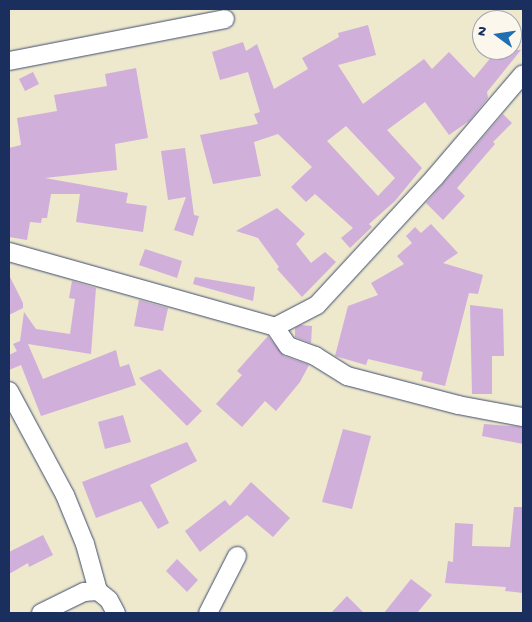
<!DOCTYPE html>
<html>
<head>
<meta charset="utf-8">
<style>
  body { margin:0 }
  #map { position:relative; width:532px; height:622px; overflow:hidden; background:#eee8cd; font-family:"Gochi Hand",sans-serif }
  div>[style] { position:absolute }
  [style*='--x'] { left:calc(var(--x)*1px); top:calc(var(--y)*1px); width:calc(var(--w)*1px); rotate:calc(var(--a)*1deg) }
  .building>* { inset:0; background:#d0afdb }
  .roads { filter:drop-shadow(0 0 1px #3b4b6f) drop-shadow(0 0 1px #3b4b6f) }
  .street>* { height:18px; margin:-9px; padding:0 9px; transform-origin:9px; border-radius:9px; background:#fff }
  span { translate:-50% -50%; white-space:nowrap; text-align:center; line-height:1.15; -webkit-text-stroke:4.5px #fbf7ec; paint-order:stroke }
  .frame { position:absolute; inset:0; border:10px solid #1b2f5e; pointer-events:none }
  .north { position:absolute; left:472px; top:10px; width:50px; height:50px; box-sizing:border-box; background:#fbf7ec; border:1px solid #a1a7b3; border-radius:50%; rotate:284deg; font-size:14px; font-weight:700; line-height:20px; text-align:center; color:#1b2f5e }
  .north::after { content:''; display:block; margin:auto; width:18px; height:22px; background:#1f6fb2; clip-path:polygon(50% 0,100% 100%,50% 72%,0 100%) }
</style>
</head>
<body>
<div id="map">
  <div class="building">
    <i style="clip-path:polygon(evenodd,368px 25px,376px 55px,338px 65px,363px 104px,424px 59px,432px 69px,449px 52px,474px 78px,497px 50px,521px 50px,487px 92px,488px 98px,469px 121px,449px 135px,425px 102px,387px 130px,422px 168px,395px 201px,369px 224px,372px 227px,350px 248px,341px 238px,353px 228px,315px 194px,306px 202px,291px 187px,312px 167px,278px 134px,254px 142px,261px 176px,213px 184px,200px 135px,258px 124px,254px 114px,260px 112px,248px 72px,220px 80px,212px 52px,243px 42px,246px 51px,257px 44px,274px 89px,308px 69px,302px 58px,339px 37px,338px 33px,368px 25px,346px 126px,395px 178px,378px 196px,327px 141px,346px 126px)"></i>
    <i style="clip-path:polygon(136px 68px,148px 138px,115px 144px,117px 170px,45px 178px,128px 193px,126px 203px,147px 206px,143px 232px,76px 222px,80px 194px,51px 194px,47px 218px,42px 218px,41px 223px,30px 222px,27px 240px,9px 237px,9px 148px,21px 145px,17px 118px,57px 111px,54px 95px,107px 86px,105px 74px)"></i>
    <i style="clip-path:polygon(33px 72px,39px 84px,25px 91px,19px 79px)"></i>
    <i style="clip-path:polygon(503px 114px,512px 123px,493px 142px,495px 144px,457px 188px,465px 196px,443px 220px,426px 203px)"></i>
    <i style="clip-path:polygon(185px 148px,194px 215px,199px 216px,193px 236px,174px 230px,186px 197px,168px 200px,161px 151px)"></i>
    <i style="clip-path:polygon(277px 208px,305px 234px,296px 244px,311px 263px,325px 252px,336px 262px,302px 297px,277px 269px,279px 267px,258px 238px,236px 231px)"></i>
    <i style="clip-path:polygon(431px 224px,458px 253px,443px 263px,483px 275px,478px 294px,469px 293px,445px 386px,421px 380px,423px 372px,368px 359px,366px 365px,335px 356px,348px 306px,378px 295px,371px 283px,404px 264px,397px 256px,412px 243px,406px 236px,415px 227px,421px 233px)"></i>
    <i style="clip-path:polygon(145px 249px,182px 261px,177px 278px,139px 265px)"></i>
    <i style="clip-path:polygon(9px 275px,23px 303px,23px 308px,9px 315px)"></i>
    <i style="clip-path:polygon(195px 277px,255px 287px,253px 301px,193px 284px)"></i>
    <i style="clip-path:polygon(72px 281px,96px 288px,91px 354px,28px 344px,43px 379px,116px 350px,120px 367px,129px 364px,136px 385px,41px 416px,21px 365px,9px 370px,9px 355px,17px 351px,13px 344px,20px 341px,24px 312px,36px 329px,70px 334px,75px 299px,69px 298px)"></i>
    <i style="clip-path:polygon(139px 300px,168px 308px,163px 331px,134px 326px)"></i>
    <i style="clip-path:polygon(470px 305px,503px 309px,504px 356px,492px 356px,492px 394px,472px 394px)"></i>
    <i style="clip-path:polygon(301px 325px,312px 326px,311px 343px,295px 337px,295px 328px)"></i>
    <i style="clip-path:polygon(268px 336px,284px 356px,309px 365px,300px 382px,276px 411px,265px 401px,242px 427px,216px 404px,242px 375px,237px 371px)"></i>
    <i style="clip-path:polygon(160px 369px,202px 411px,187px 426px,139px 378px)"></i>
    <i style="clip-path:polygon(123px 415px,131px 442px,105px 449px,98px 422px)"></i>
    <i style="clip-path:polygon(484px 424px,523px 427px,523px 444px,482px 436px)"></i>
    <i style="clip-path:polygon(343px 429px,371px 436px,352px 509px,322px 502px)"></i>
    <i style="clip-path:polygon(187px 442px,197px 461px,150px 485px,169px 523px,158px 529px,141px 501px,96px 518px,82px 482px)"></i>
    <i style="clip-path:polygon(251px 482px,290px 518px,273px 537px,247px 515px,200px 552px,185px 531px,225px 500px,230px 506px)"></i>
    <i style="clip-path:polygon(514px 507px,523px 507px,523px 593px,505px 591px,506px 587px,445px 583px,448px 561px,453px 562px,455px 523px,473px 524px,472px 546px,510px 547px)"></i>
    <i style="clip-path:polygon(43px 535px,53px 555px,29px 567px,28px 563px,9px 574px,9px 552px)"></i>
    <i style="clip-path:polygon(177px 559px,198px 580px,187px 592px,166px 571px)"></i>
    <i style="clip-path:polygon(411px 579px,432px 595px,417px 613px,384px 613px)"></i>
    <i style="clip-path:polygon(347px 596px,364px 613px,331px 613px)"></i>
  </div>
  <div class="roads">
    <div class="street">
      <i style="--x:9;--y:61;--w:220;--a:-11"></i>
      <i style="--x:9;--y:252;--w:276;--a:15.7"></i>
      <i style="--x:275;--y:327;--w:23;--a:56"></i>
      <i style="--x:288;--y:346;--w:29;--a:20"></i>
      <i style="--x:315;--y:356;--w:38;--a:32"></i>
      <i style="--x:347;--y:376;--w:115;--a:14.6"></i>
      <i style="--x:458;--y:405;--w:66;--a:10.5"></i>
      <i style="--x:275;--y:327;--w:47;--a:-27.6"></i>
      <i style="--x:317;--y:305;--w:174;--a:-47.3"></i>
      <i style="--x:435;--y:177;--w:135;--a:-49.5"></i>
      <i style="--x:9;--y:391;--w:118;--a:61.7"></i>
      <i style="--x:65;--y:495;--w:53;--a:67.8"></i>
      <i style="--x:85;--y:544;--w:49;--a:74.5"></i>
      <i style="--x:41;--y:613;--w:48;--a:-26"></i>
      <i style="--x:84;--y:592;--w:14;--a:-4"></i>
      <i style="--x:98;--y:591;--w:14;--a:39"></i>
      <i style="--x:109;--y:600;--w:15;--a:62"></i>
      <i style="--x:208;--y:613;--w:64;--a:-63"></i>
    </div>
  </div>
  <div class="frame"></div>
  <div class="north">N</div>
</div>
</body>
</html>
